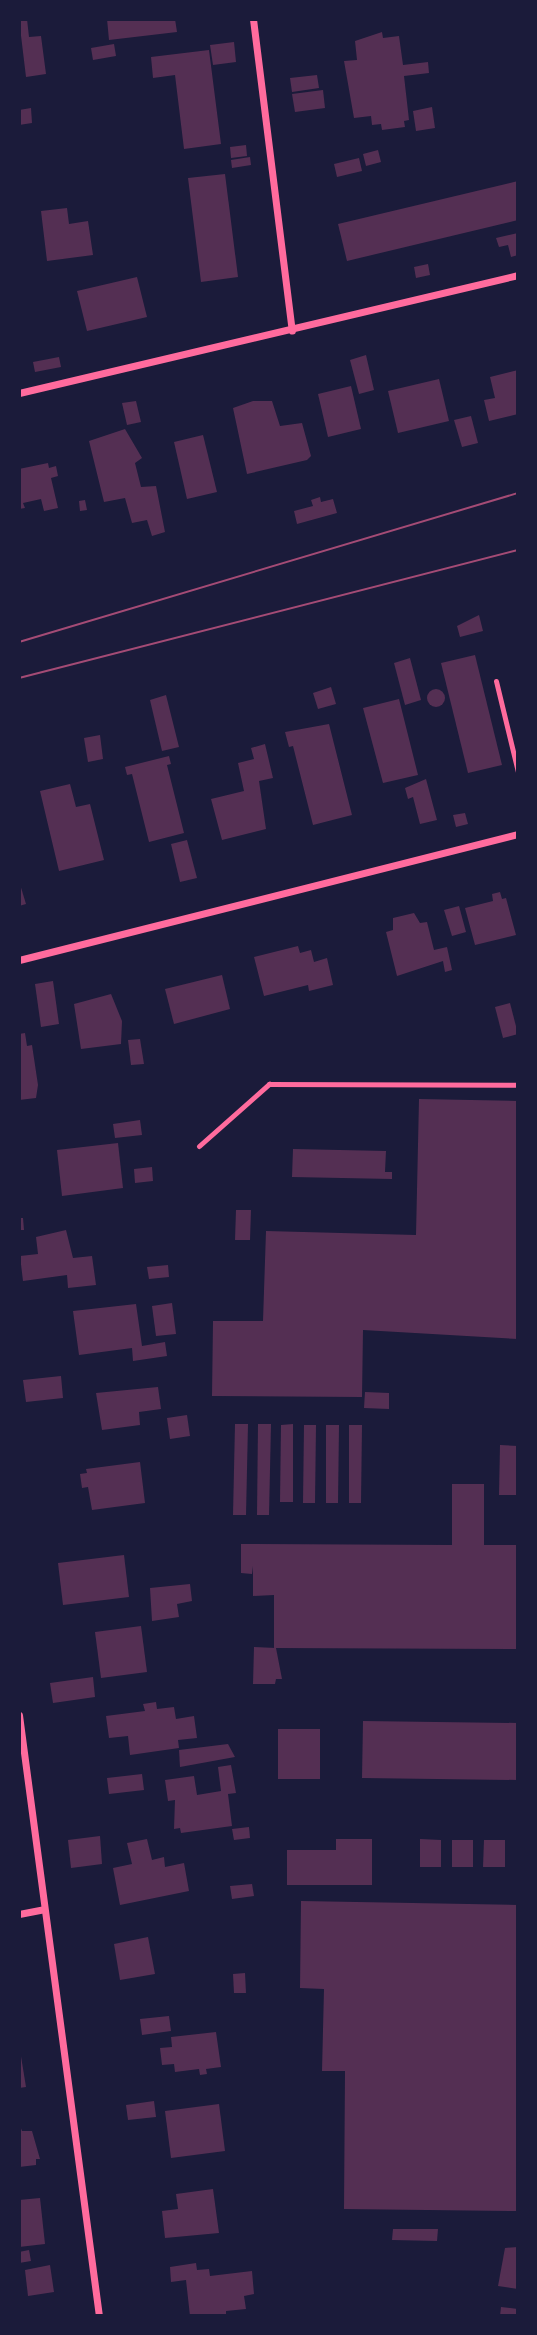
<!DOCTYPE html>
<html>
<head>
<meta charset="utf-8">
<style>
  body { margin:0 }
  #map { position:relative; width:537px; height:2335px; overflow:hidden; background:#1b1b3a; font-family:Spectral,serif }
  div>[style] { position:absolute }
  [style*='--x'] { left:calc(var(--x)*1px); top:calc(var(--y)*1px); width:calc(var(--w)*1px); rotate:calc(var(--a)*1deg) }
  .building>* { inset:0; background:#542f53 }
  .round { border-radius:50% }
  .service>* { height:5px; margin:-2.5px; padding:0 2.5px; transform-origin:2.5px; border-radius:2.5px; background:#ff6b9d }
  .minor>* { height:7px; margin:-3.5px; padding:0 3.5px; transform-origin:3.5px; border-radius:3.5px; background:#ff6b9d }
  .tram>* { height:2px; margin:-1px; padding:0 1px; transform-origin:1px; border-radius:1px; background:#a44b75 }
  span { translate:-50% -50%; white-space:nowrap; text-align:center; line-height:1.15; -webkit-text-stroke:5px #1b1b3a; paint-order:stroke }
  .frame { position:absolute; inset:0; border:21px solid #1b1b3a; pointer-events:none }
</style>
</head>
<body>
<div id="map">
  <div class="building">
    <i style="clip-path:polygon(19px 19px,27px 19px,29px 37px,41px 36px,46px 74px,26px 77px)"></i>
    <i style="clip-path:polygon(107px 19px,175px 19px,177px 32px,109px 40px)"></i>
    <i style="clip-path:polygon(382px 32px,383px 38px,399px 36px,403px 65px,428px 62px,429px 73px,404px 76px,409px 120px,404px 121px,405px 127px,382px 130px,381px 124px,372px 125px,371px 116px,354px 118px,344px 61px,357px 60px,355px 41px)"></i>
    <i style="clip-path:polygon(234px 42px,236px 62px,213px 65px,210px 45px)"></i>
    <i style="clip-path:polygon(114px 44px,116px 56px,93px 60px,91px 48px)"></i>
    <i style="clip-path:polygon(209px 50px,221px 144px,184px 149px,175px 75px,153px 78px,151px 57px)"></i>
    <i style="clip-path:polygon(317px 75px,319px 88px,292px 92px,290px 78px)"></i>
    <i style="clip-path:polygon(323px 90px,325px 108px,295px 112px,292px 94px)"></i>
    <i style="clip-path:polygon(432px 107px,435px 128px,416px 131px,413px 111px)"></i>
    <i style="clip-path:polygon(31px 108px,32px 123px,19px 125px,19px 110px)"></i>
    <i style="clip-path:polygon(246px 145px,247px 156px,231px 158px,230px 147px)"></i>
    <i style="clip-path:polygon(378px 150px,381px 162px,366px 166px,363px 154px)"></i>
    <i style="clip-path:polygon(250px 157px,251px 165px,232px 168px,231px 160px)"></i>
    <i style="clip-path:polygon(359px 158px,362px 171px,337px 177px,334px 164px)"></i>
    <i style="clip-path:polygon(225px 174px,238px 277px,201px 282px,188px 178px)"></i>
    <i style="clip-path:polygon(518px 181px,518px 220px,347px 261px,338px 224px)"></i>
    <i style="clip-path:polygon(67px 208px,69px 224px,88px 221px,93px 255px,47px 261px,41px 211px)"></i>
    <i style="clip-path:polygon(518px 233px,518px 255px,511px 257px,508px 245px,499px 247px,496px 238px)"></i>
    <i style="clip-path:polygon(428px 264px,430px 275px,416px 278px,414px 267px)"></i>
    <i style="clip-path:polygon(137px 277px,147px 317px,87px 331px,77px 291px)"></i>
    <i style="clip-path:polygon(366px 355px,374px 390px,359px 394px,350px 360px)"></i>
    <i style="clip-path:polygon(59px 357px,61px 367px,35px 372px,33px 362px)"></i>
    <i style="clip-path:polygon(518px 370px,518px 414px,489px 421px,484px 400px,495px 398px,490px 377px)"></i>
    <i style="clip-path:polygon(439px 379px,449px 421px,398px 433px,388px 391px)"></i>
    <i style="clip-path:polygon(351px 386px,361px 429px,328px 437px,318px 394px)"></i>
    <i style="clip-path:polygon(136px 401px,141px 422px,127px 425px,122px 403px)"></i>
    <i style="clip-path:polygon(253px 401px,272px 401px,280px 426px,302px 423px,311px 456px,307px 460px,247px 474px,233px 408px)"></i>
    <i style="clip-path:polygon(471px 416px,478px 443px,462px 447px,454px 420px)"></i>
    <i style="clip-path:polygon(125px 429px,142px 458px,135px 463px,141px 487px,156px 486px,165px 532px,152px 536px,147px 520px,132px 523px,125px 498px,104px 502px,89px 441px)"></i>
    <i style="clip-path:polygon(203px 435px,217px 492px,187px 499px,174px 442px)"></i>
    <i style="clip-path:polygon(48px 463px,49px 468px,56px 466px,58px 476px,51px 478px,58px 508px,44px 511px,41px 499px,23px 503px,25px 508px,19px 509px,19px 469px)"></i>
    <i style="clip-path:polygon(320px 497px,321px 502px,333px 499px,337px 513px,297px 524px,294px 511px,313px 506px,311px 500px)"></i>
    <i style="clip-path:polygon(85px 500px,87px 510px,80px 511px,79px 501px)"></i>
    <i style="clip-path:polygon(479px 615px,483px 631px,460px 637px,457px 626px)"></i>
    <i style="clip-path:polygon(475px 655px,502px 765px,468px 773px,441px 663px)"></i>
    <i style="clip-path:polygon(410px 658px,421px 700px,405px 705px,394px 663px)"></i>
    <i style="clip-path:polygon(331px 687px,336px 704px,318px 709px,313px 693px)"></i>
    <i class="round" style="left:427px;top:689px;width:18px;height:18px"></i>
    <i style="clip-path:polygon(166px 695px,179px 747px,162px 751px,150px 700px)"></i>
    <i style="clip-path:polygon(399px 699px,418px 775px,383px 783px,363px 708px)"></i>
    <i style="clip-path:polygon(329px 724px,352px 815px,313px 825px,293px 746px,289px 747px,285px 732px)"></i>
    <i style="clip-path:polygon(100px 735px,103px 759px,88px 762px,84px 738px)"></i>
    <i style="clip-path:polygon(265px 744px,273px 778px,259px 781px,266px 829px,222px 840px,211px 799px,244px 791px,238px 763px,254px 759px,251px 748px)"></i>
    <i style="clip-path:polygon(169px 756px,171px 764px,167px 765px,184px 833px,149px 842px,132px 774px,127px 775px,125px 767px)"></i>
    <i style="clip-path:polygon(426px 779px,437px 820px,420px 824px,413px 797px,408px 799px,405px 788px)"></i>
    <i style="clip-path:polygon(70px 784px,76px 807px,90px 804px,104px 860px,59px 871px,40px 791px)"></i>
    <i style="clip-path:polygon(465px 813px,468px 824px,456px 827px,453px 815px)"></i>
    <i style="clip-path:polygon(187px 840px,197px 878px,180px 882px,171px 844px)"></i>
    <i style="clip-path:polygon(19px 881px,26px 904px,19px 906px)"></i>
    <i style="clip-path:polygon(500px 892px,502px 899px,506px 898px,516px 935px,475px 945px,465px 908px,493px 901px,492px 894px)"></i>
    <i style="clip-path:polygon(459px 906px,466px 932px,452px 936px,444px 910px)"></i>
    <i style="clip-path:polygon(414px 913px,420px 923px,427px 922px,434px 950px,447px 947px,452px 970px,445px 972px,443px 961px,397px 976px,386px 932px,393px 930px,393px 918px)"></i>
    <i style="clip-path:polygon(298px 946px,300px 953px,311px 950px,314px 962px,327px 958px,333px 985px,309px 991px,308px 985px,264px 996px,254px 957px)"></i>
    <i style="clip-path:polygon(222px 975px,230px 1009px,174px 1024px,165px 989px)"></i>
    <i style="clip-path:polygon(53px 981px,59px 1024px,41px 1027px,35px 984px)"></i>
    <i style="clip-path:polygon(111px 994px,122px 1021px,121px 1044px,81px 1049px,74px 1004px)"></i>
    <i style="clip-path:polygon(510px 1003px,518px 1034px,503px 1038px,495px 1007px)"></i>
    <i style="clip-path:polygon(25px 1033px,27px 1046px,32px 1045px,38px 1085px,36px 1098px,19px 1100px,19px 1034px)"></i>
    <i style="clip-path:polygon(140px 1039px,144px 1064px,131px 1065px,128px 1040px)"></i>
    <i style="clip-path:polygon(419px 1099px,518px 1101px,518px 1339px,363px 1330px,362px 1397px,212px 1396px,213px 1321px,263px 1321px,266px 1231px,416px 1235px)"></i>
    <i style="clip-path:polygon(140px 1120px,142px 1135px,115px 1138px,113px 1124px)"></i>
    <i style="clip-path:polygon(118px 1143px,123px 1188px,62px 1196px,57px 1150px)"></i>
    <i style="clip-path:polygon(293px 1149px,386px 1151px,385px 1172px,392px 1172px,392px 1179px,292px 1177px)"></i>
    <i style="clip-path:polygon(152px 1167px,153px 1181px,135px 1183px,134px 1169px)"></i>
    <i style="clip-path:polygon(236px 1210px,251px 1210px,250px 1240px,235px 1240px)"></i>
    <i style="clip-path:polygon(19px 1218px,23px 1218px,24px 1230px,19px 1230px)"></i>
    <i style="clip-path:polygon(66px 1230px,73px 1258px,92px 1256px,96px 1285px,68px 1288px,67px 1275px,23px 1281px,20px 1256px,38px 1254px,36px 1237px)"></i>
    <i style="clip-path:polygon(168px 1265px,169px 1277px,149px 1279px,147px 1267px)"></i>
    <i style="clip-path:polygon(172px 1303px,176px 1334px,156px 1336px,152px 1306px)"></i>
    <i style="clip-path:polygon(136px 1304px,142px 1346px,165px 1342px,167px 1356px,133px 1361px,132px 1348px,79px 1355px,73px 1311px)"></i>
    <i style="clip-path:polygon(61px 1376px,63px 1398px,26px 1402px,23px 1380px)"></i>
    <i style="clip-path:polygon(158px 1387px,161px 1409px,139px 1412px,140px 1425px,102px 1430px,96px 1393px)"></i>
    <i style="clip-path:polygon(365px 1392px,389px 1393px,389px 1409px,364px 1408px)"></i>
    <i style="clip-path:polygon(187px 1415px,190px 1436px,170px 1439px,167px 1418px)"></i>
    <i style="clip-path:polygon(235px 1424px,248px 1424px,246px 1515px,233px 1515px)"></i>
    <i style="clip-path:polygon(258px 1424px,271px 1424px,269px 1515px,257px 1515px)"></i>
    <i style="clip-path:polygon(293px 1424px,293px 1502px,280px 1502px,281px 1425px)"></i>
    <i style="clip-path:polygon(304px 1425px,316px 1425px,315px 1503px,303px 1503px)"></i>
    <i style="clip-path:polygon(326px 1425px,339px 1425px,338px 1503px,326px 1503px)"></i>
    <i style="clip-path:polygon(349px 1425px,362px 1425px,361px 1503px,349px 1503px)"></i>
    <i style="clip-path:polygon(500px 1445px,518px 1446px,518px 1495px,499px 1495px)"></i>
    <i style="clip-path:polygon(140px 1462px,145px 1503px,92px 1510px,88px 1487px,82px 1488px,80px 1474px,87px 1473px,86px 1469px)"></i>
    <i style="clip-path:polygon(452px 1484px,484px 1484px,484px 1545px,518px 1545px,518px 1649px,274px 1648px,274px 1595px,253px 1596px,253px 1566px,252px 1574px,241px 1573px,241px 1544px,452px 1545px)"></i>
    <i style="clip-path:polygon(124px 1555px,129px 1597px,63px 1605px,58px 1563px)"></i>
    <i style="clip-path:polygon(190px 1584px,192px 1601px,177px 1604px,179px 1617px,152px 1621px,150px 1588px)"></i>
    <i style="clip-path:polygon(141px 1626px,147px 1672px,101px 1678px,95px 1632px)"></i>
    <i style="clip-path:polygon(254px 1647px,276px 1648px,282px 1679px,276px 1679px,275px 1684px,253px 1684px)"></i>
    <i style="clip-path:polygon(93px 1677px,95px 1697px,53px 1703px,50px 1683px)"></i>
    <i style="clip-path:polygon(156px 1702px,157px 1709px,174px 1707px,176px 1719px,194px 1716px,197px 1738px,178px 1740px,179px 1748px,130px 1755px,128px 1736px,109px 1738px,106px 1716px,145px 1711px,143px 1704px)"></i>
    <i style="clip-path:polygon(363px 1721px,518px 1723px,518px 1780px,362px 1778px)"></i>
    <i style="clip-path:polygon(278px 1729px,320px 1729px,320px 1779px,278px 1779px)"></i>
    <i style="clip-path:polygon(228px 1744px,235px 1757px,180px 1767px,179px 1750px)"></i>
    <i style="clip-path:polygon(231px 1765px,236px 1793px,228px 1794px,232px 1826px,181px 1833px,180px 1828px,174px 1829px,175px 1800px,168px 1801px,165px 1780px,194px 1776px,197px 1795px,221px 1791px,218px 1767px)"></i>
    <i style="clip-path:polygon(142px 1774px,144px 1790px,109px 1794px,107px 1778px)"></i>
    <i style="clip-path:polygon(249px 1827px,250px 1838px,234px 1840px,232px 1829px)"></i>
    <i style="clip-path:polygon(100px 1836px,102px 1864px,71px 1868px,68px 1840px)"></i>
    <i style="clip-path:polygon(147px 1839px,152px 1860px,164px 1857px,165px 1867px,184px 1863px,189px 1891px,120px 1905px,113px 1868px,132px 1864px,127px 1843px)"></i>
    <i style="clip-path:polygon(336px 1839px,372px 1839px,372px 1885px,287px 1885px,287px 1850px,336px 1850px)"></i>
    <i style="clip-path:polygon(420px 1839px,441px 1840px,441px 1867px,420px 1867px)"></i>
    <i style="clip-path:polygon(452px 1840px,473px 1840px,473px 1867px,452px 1867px)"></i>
    <i style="clip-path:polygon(484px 1840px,505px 1840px,505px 1867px,483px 1867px)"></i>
    <i style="clip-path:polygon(252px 1884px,254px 1896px,232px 1899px,230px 1886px)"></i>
    <i style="clip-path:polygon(301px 1901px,518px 1905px,518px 2211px,344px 2209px,345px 2071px,322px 2071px,324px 1989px,300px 1988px)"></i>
    <i style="clip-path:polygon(148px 1937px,155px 1974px,120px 1980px,114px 1944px)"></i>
    <i style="clip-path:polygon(245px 1973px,246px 1993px,234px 1993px,233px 1974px)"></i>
    <i style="clip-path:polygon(169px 2016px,171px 2031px,142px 2035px,140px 2019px)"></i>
    <i style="clip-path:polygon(216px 2032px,221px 2067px,206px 2069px,207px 2074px,200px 2075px,199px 2069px,175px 2072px,174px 2064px,162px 2065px,160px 2048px,172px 2047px,171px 2037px)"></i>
    <i style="clip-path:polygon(19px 2044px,26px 2087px,19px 2088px)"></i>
    <i style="clip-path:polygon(154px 2101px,156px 2117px,128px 2120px,126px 2105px)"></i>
    <i style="clip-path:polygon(219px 2104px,225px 2151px,171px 2158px,165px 2111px)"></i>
    <i style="clip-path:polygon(19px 2123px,22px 2131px,32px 2131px,40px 2159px,36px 2159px,36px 2165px,19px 2167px)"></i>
    <i style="clip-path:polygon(213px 2189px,219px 2233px,165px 2238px,162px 2211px,178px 2209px,176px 2194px)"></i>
    <i style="clip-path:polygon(40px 2198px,45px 2244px,19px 2247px,19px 2200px)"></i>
    <i style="clip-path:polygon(393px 2229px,438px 2229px,437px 2241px,392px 2240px)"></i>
    <i style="clip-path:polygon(518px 2247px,518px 2289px,498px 2286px,505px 2248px)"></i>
    <i style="clip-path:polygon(29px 2250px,31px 2261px,19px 2263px,19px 2252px)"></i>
    <i style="clip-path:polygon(196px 2263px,197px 2270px,209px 2269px,210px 2276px,252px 2271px,254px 2294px,244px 2296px,246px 2309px,226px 2311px,226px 2316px,190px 2316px,186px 2280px,171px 2282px,170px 2267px)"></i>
    <i style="clip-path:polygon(50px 2265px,54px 2292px,28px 2296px,25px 2270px)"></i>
    <i style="clip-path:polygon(501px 2307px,518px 2309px,518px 2316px,500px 2316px)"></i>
  </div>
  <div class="service">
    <i style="--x:496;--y:681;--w:94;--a:76.4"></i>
    <i style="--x:199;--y:1146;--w:94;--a:-41.5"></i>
    <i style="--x:269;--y:1084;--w:249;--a:0.2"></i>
  </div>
  <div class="minor">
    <i style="--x:253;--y:19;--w:314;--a:82.9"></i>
    <i style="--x:19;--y:393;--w:513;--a:-13.3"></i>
    <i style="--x:19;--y:960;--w:515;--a:-14.17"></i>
    <i style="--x:19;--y:1715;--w:606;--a:82.42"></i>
    <i style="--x:19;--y:1914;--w:25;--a:-11"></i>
  </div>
  <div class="tram">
    <i style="--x:19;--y:642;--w:521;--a:-16.63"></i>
    <i style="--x:19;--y:678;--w:515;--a:-14.39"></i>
  </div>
  <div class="frame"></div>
</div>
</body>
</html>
